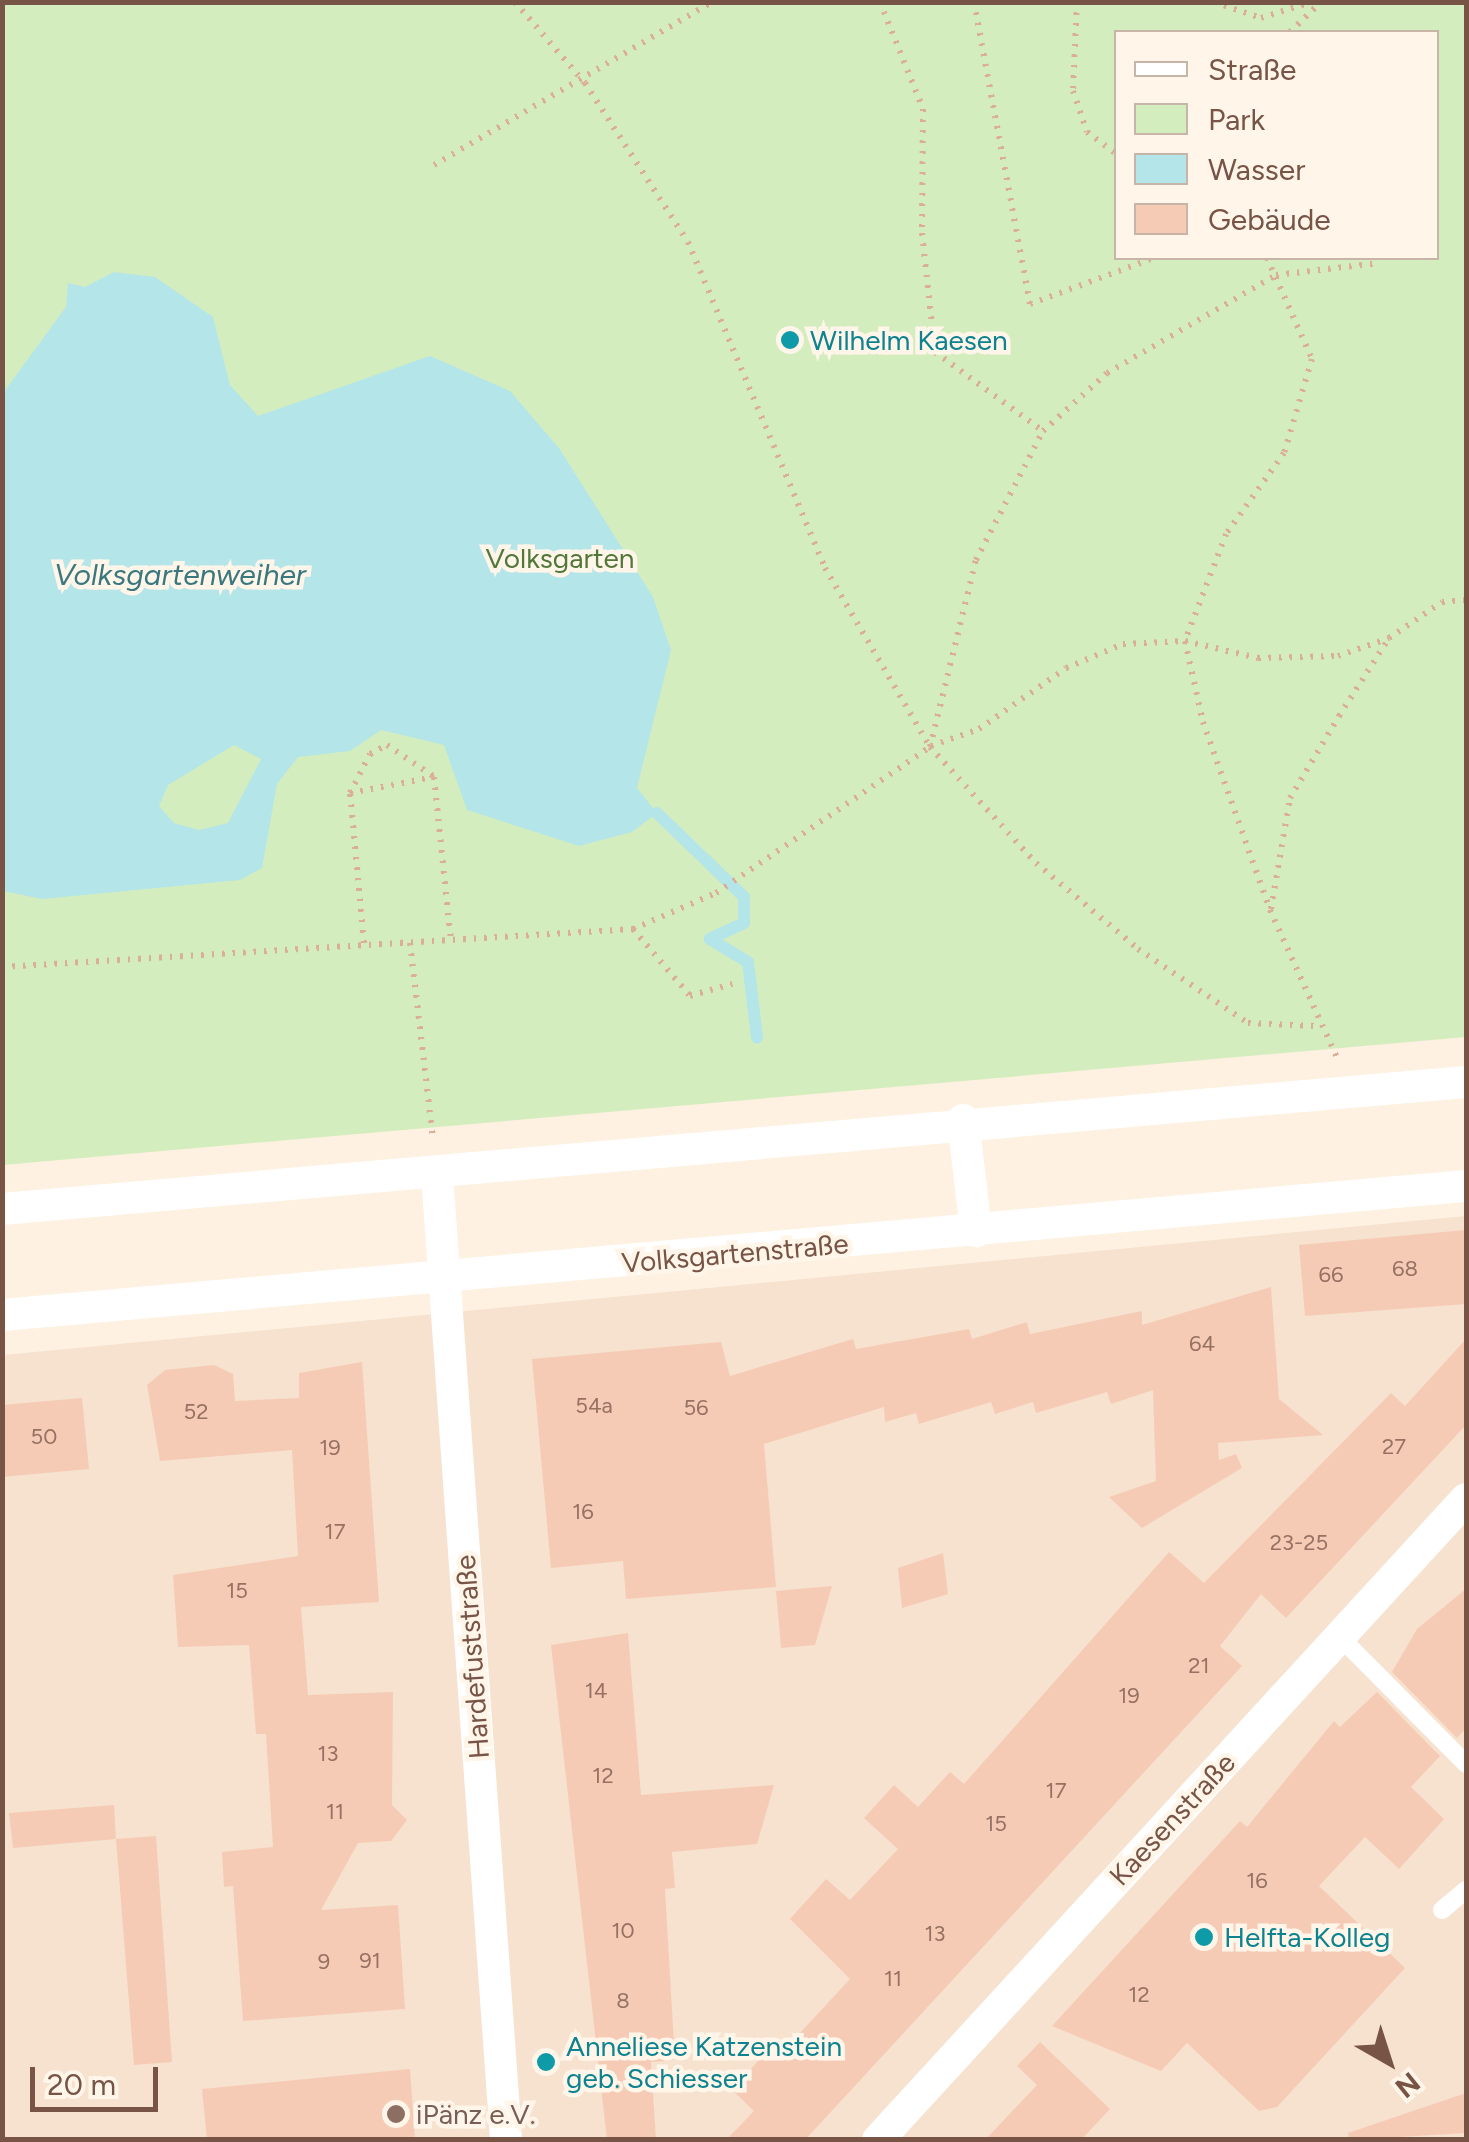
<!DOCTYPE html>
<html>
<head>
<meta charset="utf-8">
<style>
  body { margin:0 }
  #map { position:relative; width:1469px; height:2142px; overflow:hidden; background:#fef1e1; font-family:Figtree,sans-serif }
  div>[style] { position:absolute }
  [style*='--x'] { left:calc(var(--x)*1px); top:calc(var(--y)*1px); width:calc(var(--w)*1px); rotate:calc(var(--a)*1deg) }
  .residential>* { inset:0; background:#f6e2cf }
  .green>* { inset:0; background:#d4edbe }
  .water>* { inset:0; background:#b4e5e9 }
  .stream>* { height:12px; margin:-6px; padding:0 6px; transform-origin:6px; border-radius:6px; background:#b4e5e9 }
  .building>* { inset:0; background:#f6cbb6 }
  .path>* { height:6px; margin-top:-3px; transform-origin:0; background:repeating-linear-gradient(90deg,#daae99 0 2.5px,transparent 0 10.5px) }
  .lane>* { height:18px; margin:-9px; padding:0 9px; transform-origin:9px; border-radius:9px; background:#fff }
  .street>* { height:32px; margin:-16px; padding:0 16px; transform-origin:16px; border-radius:16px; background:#fff }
  .dots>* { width:28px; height:28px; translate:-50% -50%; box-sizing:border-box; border:5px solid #fff5e9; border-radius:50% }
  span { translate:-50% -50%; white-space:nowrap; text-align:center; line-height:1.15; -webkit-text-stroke:9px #fff5e9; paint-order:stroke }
  .number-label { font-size:22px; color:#977262 }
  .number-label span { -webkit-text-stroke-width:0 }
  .culture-label { font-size:28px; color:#0d838f }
  .left { translate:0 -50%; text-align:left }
  .park-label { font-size:28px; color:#51783a }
  .street-label { font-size:28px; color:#775446 }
  .education-label { font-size:28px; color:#785e54 }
  .water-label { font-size:30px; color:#38787e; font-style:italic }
  .frame { position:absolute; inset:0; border:5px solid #775446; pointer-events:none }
  .legend { position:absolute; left:1114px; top:30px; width:325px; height:230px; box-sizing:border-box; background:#fff5e9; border:2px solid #c9b5a8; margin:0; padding:12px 18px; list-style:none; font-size:30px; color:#775446 }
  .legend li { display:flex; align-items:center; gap:20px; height:50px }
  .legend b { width:50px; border:2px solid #c9b5a8 }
  .north { position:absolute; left:1339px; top:2012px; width:100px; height:100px; -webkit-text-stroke:8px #fff5e9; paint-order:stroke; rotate:141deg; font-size:28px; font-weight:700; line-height:40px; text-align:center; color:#775446 }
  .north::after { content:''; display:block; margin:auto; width:35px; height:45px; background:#775446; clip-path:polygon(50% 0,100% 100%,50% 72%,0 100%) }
  .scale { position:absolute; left:30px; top:2067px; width:128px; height:45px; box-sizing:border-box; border:5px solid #775446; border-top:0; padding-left:12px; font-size:30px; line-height:35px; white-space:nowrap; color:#775446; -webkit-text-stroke:8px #fff5e9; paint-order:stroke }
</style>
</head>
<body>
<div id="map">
  <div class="residential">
    <i style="clip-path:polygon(1466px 1216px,1466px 2139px,3px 2140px,3px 1355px)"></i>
  </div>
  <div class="green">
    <i style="clip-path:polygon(evenodd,3px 3px,1466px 3px,1466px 1037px,3px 1165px,3px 3px,1116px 32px,1436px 32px,1436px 258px,1116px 258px,1116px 32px)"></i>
  </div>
  <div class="water">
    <i style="clip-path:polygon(evenodd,114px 272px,155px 277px,213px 317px,230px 385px,258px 416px,430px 356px,510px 391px,559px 448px,653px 597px,671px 650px,637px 788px,657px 813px,632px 832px,579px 846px,467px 810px,444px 745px,381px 730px,350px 751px,298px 757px,277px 784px,262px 868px,240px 880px,42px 899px,3px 891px,3px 393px,66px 307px,68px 283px,85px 287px,114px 272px,234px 745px,261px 759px,228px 823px,199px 830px,174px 823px,159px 806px,168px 785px,234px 745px)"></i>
  </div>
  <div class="stream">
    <i style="--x:657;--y:813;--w:121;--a:44"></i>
    <i style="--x:744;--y:897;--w:26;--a:90"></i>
    <i style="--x:744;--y:923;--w:38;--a:155"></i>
    <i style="--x:710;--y:939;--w:44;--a:31.2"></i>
    <i style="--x:748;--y:962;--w:76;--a:83.2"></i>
  </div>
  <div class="building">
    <i style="clip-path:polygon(1466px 1230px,1466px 1304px,1305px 1316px,1299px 1245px)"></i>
    <i style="clip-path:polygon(1271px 1287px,1279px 1399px,1323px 1435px,1218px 1443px,1219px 1460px,1236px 1454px,1242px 1468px,1142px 1528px,1109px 1497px,1156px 1481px,1153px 1390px,1111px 1404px,1107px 1392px,1036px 1413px,1033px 1402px,995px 1414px,991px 1402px,919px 1424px,916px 1413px,885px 1422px,884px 1407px,764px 1444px,776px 1587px,626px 1599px,623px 1561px,551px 1568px,532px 1359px,721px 1342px,730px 1376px,853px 1339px,856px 1349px,969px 1329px,972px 1339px,1027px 1322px,1030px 1334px,1142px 1311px,1142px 1325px)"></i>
    <i style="clip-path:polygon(1466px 1339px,1466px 1425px,1286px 1618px,1261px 1594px,1220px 1646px,1242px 1666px,805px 2140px,726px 2140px,754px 2111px,732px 2090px,766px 2052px,775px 2060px,850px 1979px,790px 1919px,826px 1879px,850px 1900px,898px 1849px,864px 1818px,894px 1785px,918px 1807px,950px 1772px,964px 1784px,1169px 1552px,1204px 1583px,1391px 1393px,1405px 1406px)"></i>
    <i style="clip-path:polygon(362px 1362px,379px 1602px,301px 1607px,308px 1695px,393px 1692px,392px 1805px,407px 1820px,391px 1841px,358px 1843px,321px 1910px,398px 1905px,405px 2009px,243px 2021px,233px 1886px,224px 1887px,222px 1852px,273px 1847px,266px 1734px,256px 1734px,249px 1645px,178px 1647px,173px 1575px,298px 1556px,292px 1450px,160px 1461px,147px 1385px,165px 1370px,214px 1365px,233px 1374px,235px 1401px,299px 1398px,299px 1373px)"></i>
    <i style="clip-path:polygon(82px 1398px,89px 1469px,2px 1477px,2px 1405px)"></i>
    <i style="clip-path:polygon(943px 1553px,948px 1594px,902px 1608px,898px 1568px)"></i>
    <i style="clip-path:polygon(832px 1586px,815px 1645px,781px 1648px,776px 1591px)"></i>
    <i style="clip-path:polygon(1466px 1589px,1466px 1728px,1457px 1738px,1392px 1672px,1417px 1629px)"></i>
    <i style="clip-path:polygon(628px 1633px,641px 1795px,774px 1785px,757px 1844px,672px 1852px,675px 1888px,665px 1889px,674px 2044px,664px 2045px,665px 2061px,651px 2062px,656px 2140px,607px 2140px,551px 1645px)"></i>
    <i style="clip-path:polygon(1377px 1692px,1440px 1756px,1411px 1787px,1444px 1819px,1399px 1869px,1365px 1837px,1319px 1886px,1405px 1968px,1277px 2107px,1259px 2111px,1187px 2043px,1161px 2071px,1052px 2026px,1240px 1821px,1247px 1827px,1334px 1721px,1340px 1727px)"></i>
    <i style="clip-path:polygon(114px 1805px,116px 1839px,156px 1836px,172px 2062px,134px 2065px,116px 1839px,13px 1848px,9px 1813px)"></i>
    <i style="clip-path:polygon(1040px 2042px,1110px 2109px,1081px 2140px,985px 2140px,1037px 2085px,1017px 2066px)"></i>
    <i style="clip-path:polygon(410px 2069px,415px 2140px,207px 2140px,202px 2089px)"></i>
    <i style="clip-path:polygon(1466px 2093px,1466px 2133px,1349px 2140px,1348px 2133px)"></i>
  </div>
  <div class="path">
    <i style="--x:515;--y:2;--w:107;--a:49.2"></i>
    <i style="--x:585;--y:83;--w:189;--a:57.1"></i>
    <i style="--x:688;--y:242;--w:354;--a:67.2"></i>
    <i style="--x:825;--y:568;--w:208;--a:59.6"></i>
    <i style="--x:930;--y:747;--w:157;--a:47.6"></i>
    <i style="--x:1036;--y:863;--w:133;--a:40.1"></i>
    <i style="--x:1138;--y:949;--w:133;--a:33.9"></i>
    <i style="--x:1248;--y:1023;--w:67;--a:2.6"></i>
    <i style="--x:880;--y:2;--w:115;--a:68.1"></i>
    <i style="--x:923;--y:109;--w:124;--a:90.5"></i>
    <i style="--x:922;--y:233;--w:120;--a:83.8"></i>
    <i style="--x:935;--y:352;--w:134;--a:36.2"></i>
    <i style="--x:974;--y:2;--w:307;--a:79.5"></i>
    <i style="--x:1030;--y:304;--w:132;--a:-20.4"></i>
    <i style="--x:1077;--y:2;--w:89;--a:92.6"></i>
    <i style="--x:1073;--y:91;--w:43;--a:71.1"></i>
    <i style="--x:1087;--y:132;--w:36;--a:37"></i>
    <i style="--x:1214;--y:2;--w:50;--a:18.8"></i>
    <i style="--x:1261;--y:18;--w:53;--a:-17.4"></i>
    <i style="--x:1290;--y:32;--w:43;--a:-44.1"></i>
    <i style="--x:434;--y:165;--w:322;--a:-30.4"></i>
    <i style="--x:1267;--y:258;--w:111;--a:66"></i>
    <i style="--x:1312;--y:359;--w:98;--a:106.6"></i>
    <i style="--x:1284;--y:453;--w:100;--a:125.6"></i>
    <i style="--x:1226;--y:534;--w:115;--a:111"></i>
    <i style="--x:1185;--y:641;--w:83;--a:77.5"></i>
    <i style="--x:1203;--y:722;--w:200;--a:70.4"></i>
    <i style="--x:1270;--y:910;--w:162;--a:65.6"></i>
    <i style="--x:931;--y:746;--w:51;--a:-19.5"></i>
    <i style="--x:979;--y:729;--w:106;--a:-35"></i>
    <i style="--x:1066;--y:668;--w:62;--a:-22.8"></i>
    <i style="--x:1123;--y:644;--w:62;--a:-2.8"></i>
    <i style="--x:1185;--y:641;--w:75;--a:13.1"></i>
    <i style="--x:1258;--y:658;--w:80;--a:-1.4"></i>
    <i style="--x:1338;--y:656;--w:54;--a:-19.4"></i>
    <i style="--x:350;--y:793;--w:44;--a:-62.9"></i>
    <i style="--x:370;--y:754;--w:19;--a:-28"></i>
    <i style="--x:387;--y:745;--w:55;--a:34"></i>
    <i style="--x:1271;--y:909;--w:113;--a:-80.3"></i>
    <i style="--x:1290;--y:798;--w:96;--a:-59.1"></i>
    <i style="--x:1339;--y:716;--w:93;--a:-57.3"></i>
    <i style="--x:1389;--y:638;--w:64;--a:-34.2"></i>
    <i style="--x:1442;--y:602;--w:24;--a:-5"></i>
    <i style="--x:633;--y:929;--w:88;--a:49.6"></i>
    <i style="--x:690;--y:996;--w:44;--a:-15.9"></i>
    <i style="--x:364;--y:943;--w:151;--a:-95.3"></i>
    <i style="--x:350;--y:793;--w:86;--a:-10.8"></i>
    <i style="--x:434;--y:777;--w:165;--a:84.1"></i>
    <i style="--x:410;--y:943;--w:196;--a:83.3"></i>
    <i style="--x:2;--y:967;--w:632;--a:-3.45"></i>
    <i style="--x:633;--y:929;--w:90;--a:-23.4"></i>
    <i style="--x:716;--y:893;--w:259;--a:-34.3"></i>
    <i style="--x:930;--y:747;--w:193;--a:-76.2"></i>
    <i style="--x:976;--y:560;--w:145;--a:-62.6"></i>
    <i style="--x:1043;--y:431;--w:86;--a:-42.2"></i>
    <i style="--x:1107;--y:373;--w:195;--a:-30.1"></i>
    <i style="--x:1276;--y:275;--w:104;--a:-6.6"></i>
  </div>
  <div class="lane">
    <i style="--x:1340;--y:1637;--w:179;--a:45.2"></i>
    <i style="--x:1442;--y:1910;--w:31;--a:-40"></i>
  </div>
  <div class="street">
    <i style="--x:963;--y:1120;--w:112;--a:83.3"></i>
    <i style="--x:437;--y:1174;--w:968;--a:85.91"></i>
    <i style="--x:2;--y:1209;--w:1469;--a:-4.96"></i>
    <i style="--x:2;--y:1315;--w:1470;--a:-5.04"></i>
    <i style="--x:878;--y:2140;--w:870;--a:-47.47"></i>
  </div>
  <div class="dots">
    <i style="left:790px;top:340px;background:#0f9aa8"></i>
    <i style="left:1204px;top:1937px;background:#0f9aa8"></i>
    <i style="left:546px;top:2062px;background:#0f9aa8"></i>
    <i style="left:396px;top:2114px;background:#8d6e63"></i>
  </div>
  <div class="number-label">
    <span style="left:1405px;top:1269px">68</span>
    <span style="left:1331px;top:1275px">66</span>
    <span style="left:1202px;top:1344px">64</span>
    <span style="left:594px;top:1406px">54a</span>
    <span style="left:696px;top:1408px">56</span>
    <span style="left:196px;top:1412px">52</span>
    <span style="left:44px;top:1437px">50</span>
    <span style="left:1394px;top:1447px">27</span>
    <span style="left:330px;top:1448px">19</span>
    <span style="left:583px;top:1512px">16</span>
    <span style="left:335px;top:1532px">17</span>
    <span style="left:1299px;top:1543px">23-25</span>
    <span style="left:237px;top:1591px">15</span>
    <span style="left:1199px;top:1666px">21</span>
    <span style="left:596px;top:1691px">14</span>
    <span style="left:1129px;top:1696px">19</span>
    <span style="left:328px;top:1754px">13</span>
    <span style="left:603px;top:1776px">12</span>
    <span style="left:1056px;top:1791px">17</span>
    <span style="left:335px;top:1812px">11</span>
    <span style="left:996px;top:1824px">15</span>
    <span style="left:1257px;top:1881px">16</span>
    <span style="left:623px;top:1931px">10</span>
    <span style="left:935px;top:1934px">13</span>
    <span style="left:370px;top:1961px">91</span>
    <span style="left:324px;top:1962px">9</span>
    <span style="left:893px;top:1979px">11</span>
    <span style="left:1139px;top:1995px">12</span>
    <span style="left:623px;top:2001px">8</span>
  </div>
  <div class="culture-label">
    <span class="left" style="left:810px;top:340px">Wilhelm Kaesen</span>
    <span class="left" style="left:1224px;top:1937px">Helfta-Kolleg</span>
    <span class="left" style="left:566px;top:2062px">Anneliese Katzenstein<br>geb. Schiesser</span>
  </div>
  <div class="park-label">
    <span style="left:560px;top:558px">Volksgarten</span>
  </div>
  <div class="street-label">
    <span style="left:735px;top:1253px;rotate:-5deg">Volksgartenstraße</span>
    <span style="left:472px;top:1657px;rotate:-94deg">Hardefuststraße</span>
    <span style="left:1172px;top:1819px;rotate:-47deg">Kaesenstraße</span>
  </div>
  <div class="education-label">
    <span class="left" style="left:416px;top:2114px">iPänz e.V.</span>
  </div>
  <div class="water-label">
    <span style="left:180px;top:575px">Volksgartenweiher</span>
  </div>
  <div class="frame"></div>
  <ul class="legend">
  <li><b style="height:12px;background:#fff"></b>Straße</li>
  <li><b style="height:28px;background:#d4edbe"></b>Park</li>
  <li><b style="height:28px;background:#b4e5e9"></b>Wasser</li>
  <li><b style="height:28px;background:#f6cbb6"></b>Gebäude</li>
  </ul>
  <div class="north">N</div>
  <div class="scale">20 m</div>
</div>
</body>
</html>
